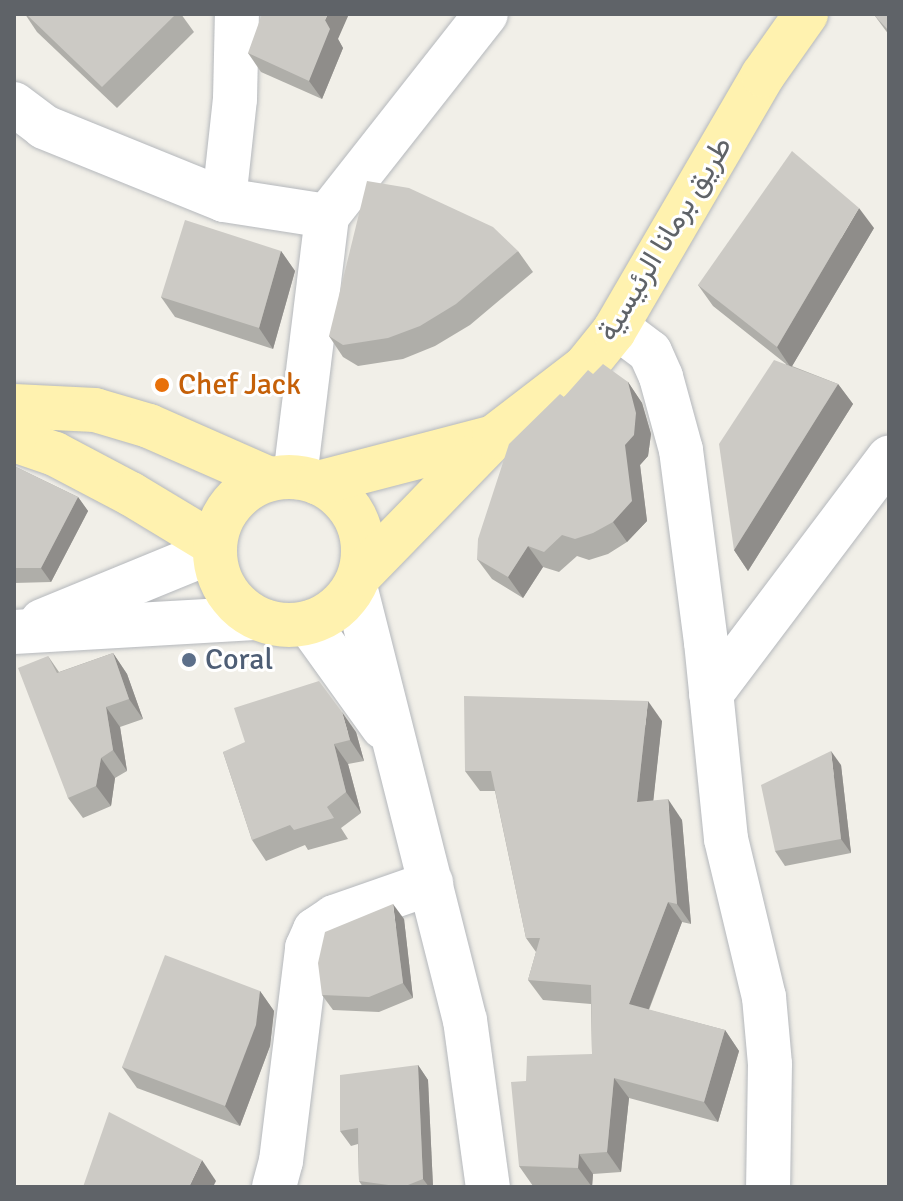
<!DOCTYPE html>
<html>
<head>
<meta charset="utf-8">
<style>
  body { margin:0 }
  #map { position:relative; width:903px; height:1201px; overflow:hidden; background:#f1efe8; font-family:Signika,Vazirmatn,sans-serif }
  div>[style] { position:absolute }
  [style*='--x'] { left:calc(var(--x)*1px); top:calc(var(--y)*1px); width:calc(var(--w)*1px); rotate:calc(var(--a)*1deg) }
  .roads { filter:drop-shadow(0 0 2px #b5b8bc) drop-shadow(0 0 2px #b5b8bc) }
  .minor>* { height:44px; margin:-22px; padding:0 22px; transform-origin:22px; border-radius:22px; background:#fff }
  .major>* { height:44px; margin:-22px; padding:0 22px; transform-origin:22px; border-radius:22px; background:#fff2af }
  .major>.ring { margin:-22px; padding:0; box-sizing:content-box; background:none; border:44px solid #fff2af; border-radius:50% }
  .wall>* { inset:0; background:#afaea9 }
  .shaded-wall>* { inset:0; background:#8f8d8a }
  .building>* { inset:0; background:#cccac5 }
  .dots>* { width:22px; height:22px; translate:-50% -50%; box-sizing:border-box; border:4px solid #fff; border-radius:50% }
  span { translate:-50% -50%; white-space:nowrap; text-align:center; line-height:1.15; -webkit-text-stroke:6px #fff; paint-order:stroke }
  .street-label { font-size:30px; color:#5f6368 }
  .food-label { font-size:30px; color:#c56008 }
  .left { translate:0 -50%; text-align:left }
  .service-label { font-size:30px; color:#4e5e75 }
  .frame { position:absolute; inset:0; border:16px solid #5f6368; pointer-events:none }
</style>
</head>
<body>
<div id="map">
  <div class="roads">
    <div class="minor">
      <i style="--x:14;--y:104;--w:38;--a:37"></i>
      <i style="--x:44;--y:127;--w:194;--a:22.1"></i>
      <i style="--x:224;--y:200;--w:104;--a:8.8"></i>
      <i style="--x:224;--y:200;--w:102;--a:-83.8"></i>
      <i style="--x:235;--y:99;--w:85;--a:-88.7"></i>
      <i style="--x:614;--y:331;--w:12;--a:14"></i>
      <i style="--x:626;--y:334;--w:30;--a:37"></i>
      <i style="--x:650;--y:352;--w:27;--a:66"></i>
      <i style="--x:661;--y:377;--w:76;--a:74.7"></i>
      <i style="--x:681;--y:450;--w:194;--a:82.6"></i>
      <i style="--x:706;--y:642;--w:198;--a:84.2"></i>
      <i style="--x:726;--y:839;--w:163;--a:76.5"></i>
      <i style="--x:764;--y:997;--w:67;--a:84.9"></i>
      <i style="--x:770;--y:1064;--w:123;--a:90.9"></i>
      <i style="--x:295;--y:477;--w:263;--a:-83"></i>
      <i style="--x:327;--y:216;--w:257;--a:-51.8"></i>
      <i style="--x:355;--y:586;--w:448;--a:75.8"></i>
      <i style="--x:465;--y:1020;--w:169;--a:82.2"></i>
      <i style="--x:42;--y:621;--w:185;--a:-22.3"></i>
      <i style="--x:309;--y:624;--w:127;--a:54.3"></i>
      <i style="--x:14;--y:632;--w:241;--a:-3.3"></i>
      <i style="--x:711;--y:694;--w:296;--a:-53"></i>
      <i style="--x:274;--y:1187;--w:27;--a:-75"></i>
      <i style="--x:281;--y:1161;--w:215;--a:-83"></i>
      <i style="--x:307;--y:948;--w:20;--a:-66"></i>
      <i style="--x:315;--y:930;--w:23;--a:-34"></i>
      <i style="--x:334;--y:917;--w:103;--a:-19.3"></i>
    </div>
    <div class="major">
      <i style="--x:14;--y:406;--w:81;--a:2.8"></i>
      <i style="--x:95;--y:410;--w:56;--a:16.5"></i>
      <i style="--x:149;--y:426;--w:132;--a:23.7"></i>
      <i style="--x:14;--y:440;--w:43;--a:18.9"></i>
      <i style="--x:55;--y:454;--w:86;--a:27.8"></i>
      <i style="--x:131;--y:494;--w:97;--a:31.1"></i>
      <i class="ring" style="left:215px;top:477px;width:104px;height:104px"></i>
      <i style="--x:318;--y:483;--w:182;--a:-14.6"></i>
      <i style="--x:361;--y:574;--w:191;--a:-45.8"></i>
      <i style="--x:494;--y:437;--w:115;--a:-37.6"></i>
      <i style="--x:585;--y:367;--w:46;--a:-51.1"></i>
      <i style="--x:614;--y:331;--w:296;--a:-59.8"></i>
      <i style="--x:763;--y:75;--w:75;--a:-54.8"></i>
    </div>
  </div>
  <div class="wall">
    <i style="clip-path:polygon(25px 14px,181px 14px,194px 32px,117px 108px,37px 32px)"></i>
    <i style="clip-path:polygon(889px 14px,889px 35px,875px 16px)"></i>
    <i style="clip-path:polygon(338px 39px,343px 48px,322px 99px,261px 72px,248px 53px)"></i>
    <i style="clip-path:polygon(874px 228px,792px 366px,838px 384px,853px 404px,748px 571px,734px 550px,786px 364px,713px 306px,698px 285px)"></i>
    <i style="clip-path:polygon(281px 251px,295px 271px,273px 349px,175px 317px,161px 297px)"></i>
    <i style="clip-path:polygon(518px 251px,533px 272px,470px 325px,435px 346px,403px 359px,358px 366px,343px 357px,329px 336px)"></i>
    <i style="clip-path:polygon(593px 374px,628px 382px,642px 403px,651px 434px,648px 456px,640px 465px,647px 521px,627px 542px,608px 554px,589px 560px,577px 556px,559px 572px,543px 567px,523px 598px,492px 579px,477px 559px,564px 397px)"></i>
    <i style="clip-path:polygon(14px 466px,78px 497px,88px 511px,51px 582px,14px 583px)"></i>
    <i style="clip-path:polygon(113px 653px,127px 674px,143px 719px,120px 727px,127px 771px,115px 778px,111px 806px,83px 818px,68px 798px,48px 656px,59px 672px)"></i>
    <i style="clip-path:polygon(662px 721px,653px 801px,682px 820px,691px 924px,682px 922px,649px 1010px,725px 1030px,739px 1051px,718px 1122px,629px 1098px,621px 1172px,593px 1174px,592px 1187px,533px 1186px,519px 1166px,526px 1081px,592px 1054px,591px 1004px,543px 1000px,528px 980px,536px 952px,526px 938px,495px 791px,480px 791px,465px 771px)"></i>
    <i style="clip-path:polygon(356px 732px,364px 761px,348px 764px,361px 813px,341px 828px,348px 839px,308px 850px,305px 845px,266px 861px,252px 840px,223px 752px)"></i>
    <i style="clip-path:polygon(841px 765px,851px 853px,785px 866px,775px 851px)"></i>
    <i style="clip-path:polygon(404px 919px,413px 998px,379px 1012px,333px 1010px,322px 995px)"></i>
    <i style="clip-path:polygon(260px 991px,274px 1011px,270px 1046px,240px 1126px,137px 1088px,122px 1067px)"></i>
    <i style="clip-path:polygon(418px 1065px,428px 1080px,433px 1187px,363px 1187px,359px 1181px,358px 1144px,351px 1146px,340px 1131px)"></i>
  </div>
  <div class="shaded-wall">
    <i style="clip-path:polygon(328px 14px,349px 14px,338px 39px,343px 48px,322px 99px,309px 81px,325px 20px)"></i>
    <i style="clip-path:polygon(859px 208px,874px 228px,791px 368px,777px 347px)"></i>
    <i style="clip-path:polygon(281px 251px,295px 271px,273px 349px,259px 328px)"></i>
    <i style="clip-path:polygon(628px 382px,642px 403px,651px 434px,648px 456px,640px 465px,647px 521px,627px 542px,613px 522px,625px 445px)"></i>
    <i style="clip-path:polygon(838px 384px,853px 404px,748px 571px,734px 550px)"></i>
    <i style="clip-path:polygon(78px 497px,88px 511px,51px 582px,41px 568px)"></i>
    <i style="clip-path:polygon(528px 546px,543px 567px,523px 598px,508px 577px)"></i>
    <i style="clip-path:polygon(113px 653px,127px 674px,143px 719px,129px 699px)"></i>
    <i style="clip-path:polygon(648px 701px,662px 721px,651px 822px,637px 802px)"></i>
    <i style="clip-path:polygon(106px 707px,120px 727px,127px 771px,113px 750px)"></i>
    <i style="clip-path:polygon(342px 712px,356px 732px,364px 761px,350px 740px)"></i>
    <i style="clip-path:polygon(334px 744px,348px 764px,361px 813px,346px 792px)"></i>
    <i style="clip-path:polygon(831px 751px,841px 765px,851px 853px,841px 839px)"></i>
    <i style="clip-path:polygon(101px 758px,115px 778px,111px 806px,96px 786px)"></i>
    <i style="clip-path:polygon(668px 799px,682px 820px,691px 924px,677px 904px)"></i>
    <i style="clip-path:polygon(668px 902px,682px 922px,643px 1024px,629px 1004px)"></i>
    <i style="clip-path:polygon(393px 904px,404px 919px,413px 998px,403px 983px)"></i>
    <i style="clip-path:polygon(260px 991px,274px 1011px,270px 1046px,240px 1126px,225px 1106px)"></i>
    <i style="clip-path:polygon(725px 1030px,739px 1051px,718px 1122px,704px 1102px)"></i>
    <i style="clip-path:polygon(418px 1065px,428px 1080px,433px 1187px,429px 1187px,423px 1179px)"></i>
    <i style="clip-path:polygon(614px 1078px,629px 1098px,621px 1172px,607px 1152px)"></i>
    <i style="clip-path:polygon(579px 1154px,593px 1174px,592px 1187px,578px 1168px)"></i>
    <i style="clip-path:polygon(202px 1160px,216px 1181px,213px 1187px,189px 1187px)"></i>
  </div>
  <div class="building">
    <i style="clip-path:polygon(26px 14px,176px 14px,102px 87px)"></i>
    <i style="clip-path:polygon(262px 14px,328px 14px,325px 20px,330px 29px,309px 81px,248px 53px)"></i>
    <i style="clip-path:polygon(877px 14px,889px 14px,889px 31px,875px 16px)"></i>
    <i style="clip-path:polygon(792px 151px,859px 208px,777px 347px,698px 285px)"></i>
    <i style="clip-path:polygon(367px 181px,409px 188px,493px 227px,518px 251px,456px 304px,420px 326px,388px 338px,343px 345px,329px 336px)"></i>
    <i style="clip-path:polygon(185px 220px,281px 251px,259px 328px,161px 297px)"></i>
    <i style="clip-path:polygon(774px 360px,838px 384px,734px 550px,719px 444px)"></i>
    <i style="clip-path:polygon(603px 364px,628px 382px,636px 413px,634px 435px,625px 445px,632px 501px,613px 522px,593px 533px,575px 539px,562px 535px,544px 552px,528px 546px,508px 577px,477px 559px,478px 539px,509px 444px,560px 394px,564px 397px,588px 370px,593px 374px)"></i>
    <i style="clip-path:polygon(14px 466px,78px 497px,41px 568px,14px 568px)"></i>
    <i style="clip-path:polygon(113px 653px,129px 699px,106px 707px,113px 750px,101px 758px,96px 786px,68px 798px,18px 668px,48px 656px,57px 673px)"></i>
    <i style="clip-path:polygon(319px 681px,342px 712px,350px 740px,334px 744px,346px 792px,327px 807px,334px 818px,294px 830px,290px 825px,252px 840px,223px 752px,245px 742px,234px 708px)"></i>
    <i style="clip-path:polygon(464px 696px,648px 701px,637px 802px,668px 799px,677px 904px,668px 902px,629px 1004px,725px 1030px,704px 1102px,614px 1078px,607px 1152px,579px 1154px,578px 1168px,519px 1166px,511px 1082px,526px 1081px,527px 1056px,592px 1054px,591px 985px,528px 980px,540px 938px,526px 938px,491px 771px,465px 771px)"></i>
    <i style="clip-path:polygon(831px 751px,841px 839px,775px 851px,761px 785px)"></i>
    <i style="clip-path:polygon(393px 904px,403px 983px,369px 997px,322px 995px,318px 963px,325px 932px)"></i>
    <i style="clip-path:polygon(165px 955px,260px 991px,256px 1025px,225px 1106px,122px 1067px)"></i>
    <i style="clip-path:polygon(418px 1065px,423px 1179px,403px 1187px,359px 1181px,358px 1128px,340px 1131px,340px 1075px)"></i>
    <i style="clip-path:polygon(109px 1112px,202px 1160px,189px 1187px,83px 1187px)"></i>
  </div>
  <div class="dots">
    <i style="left:162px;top:385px;background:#e8710a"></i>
    <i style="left:189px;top:660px;background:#5c6f8a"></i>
  </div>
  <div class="street-label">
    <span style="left:665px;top:239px;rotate:-59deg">طريق برمانا الرئيسية</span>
  </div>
  <div class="food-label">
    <span class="left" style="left:178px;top:385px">Chef Jack</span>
  </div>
  <div class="service-label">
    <span class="left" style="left:205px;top:660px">Coral</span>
  </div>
  <div class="frame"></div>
</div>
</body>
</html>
